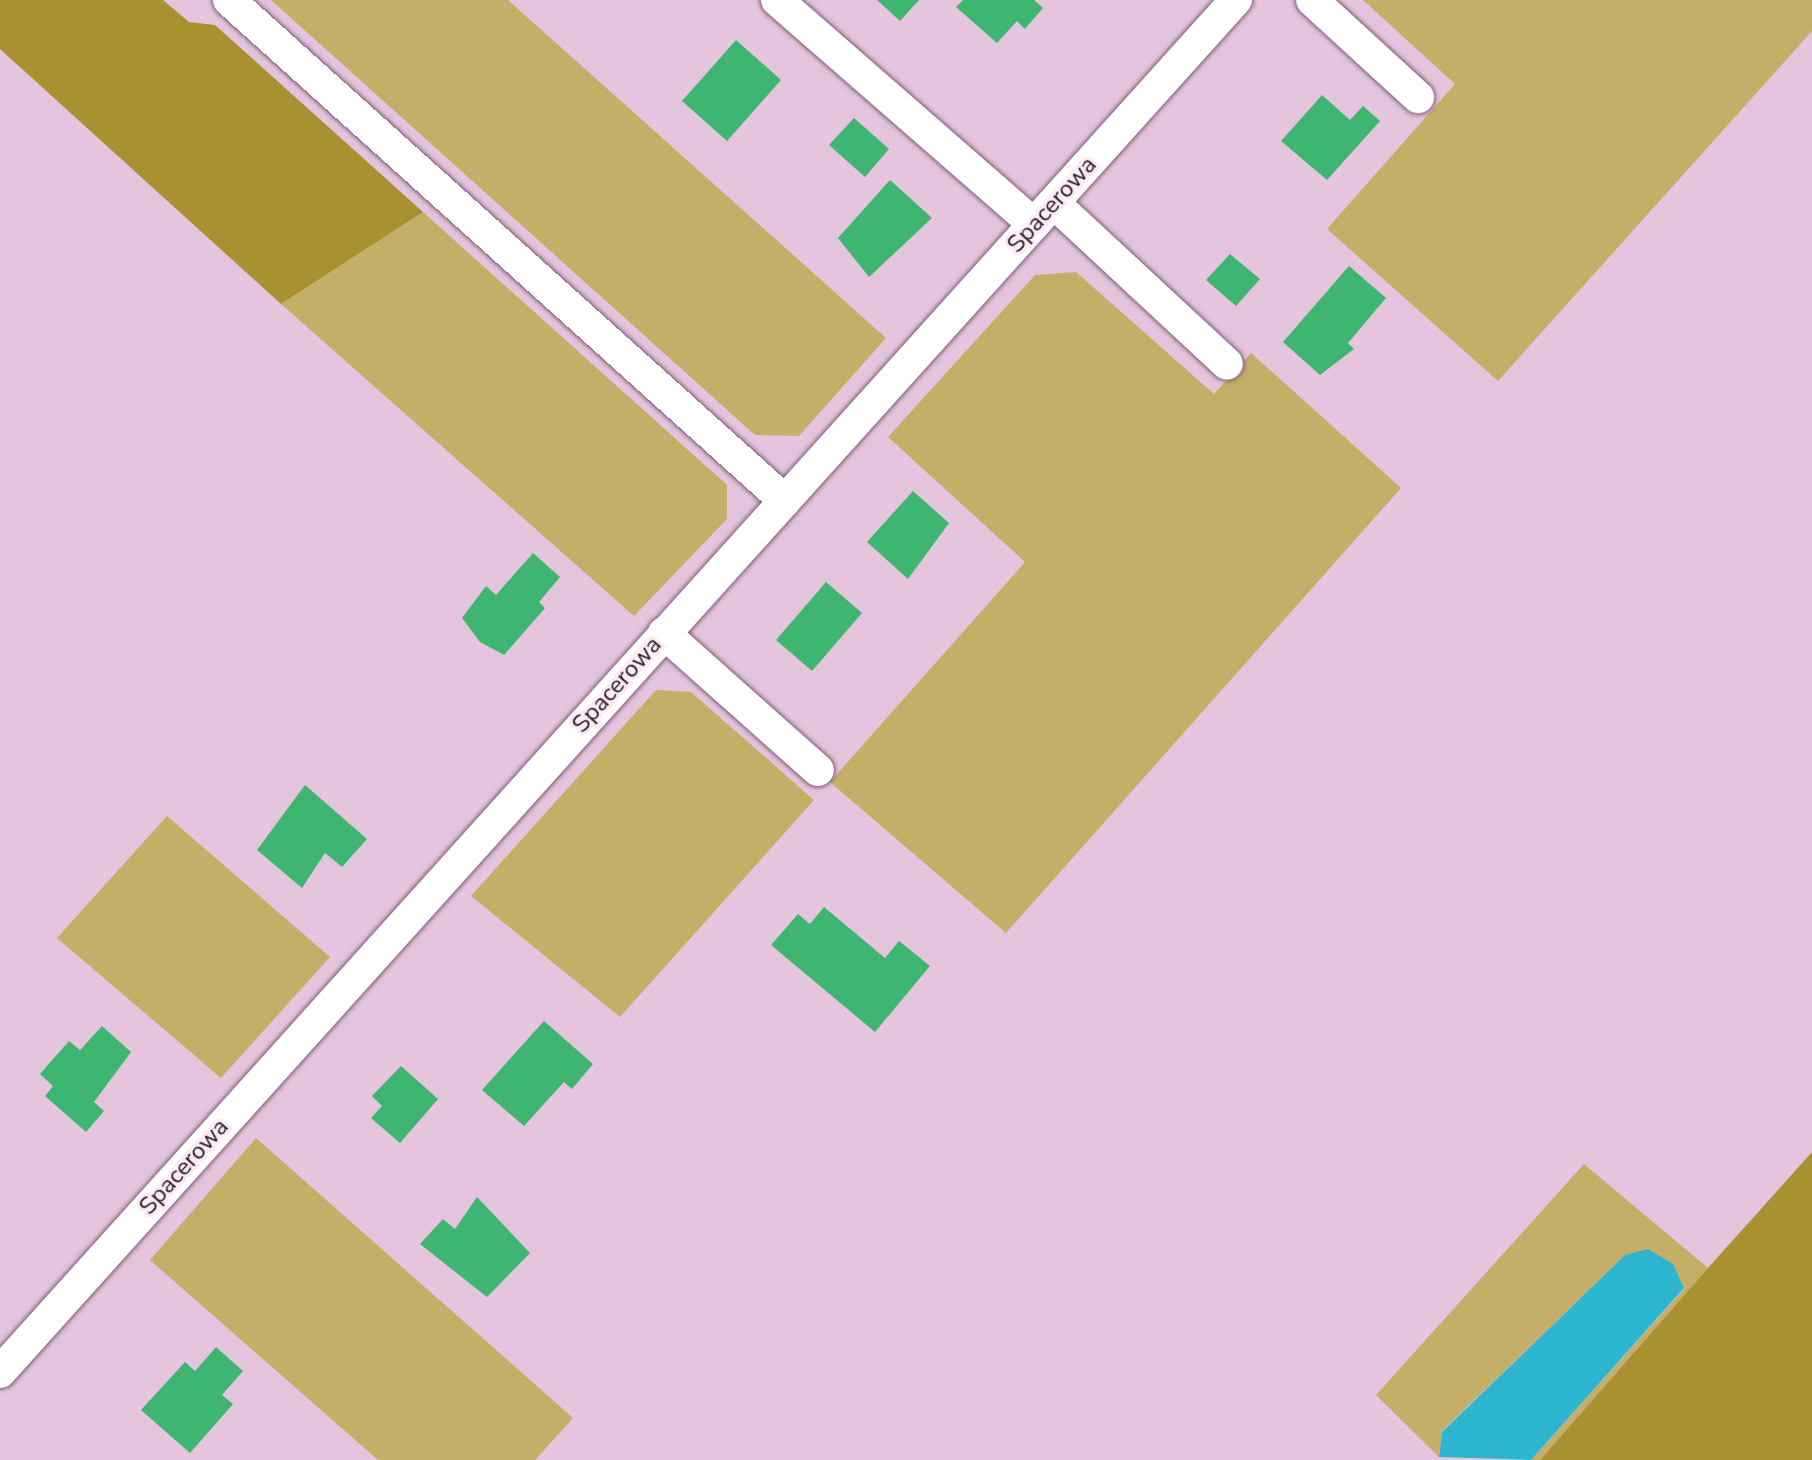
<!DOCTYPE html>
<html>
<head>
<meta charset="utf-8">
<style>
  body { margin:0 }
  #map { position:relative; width:1812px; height:1460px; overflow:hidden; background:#e5c4dd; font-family:"Nunito Sans",sans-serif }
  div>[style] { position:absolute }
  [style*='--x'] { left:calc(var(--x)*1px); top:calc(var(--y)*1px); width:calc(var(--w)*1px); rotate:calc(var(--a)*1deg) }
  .green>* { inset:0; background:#c3af68 }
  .forest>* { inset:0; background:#a99031 }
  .water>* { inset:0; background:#2eb6d0 }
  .building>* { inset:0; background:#3fb572 }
  .roads { filter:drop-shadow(0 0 2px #7b5d74) drop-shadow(0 0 2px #7b5d74) }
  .minor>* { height:32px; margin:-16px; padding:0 16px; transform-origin:16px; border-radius:16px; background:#fff }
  span { translate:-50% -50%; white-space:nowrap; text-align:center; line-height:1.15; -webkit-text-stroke:7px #fceaf7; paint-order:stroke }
  .street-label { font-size:24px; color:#281b25 }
</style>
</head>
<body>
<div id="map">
  <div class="green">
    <i style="clip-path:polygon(271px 0,508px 0,886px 338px,799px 436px,755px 435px)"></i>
    <i style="clip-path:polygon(1363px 0,1812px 0,1812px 31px,1498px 381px,1327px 229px,1455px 84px)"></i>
    <i style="clip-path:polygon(423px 212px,727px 485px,727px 519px,634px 616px,281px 304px)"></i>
    <i style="clip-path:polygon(1076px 272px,1214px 394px,1251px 353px,1401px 488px,1006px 933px,830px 782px,1025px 562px,888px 437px,1035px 275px)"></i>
    <i style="clip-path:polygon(656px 690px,691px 692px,814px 800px,620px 1017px,471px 896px)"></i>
    <i style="clip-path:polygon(167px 816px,330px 957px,221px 1078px,57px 938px)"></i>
    <i style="clip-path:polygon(256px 1138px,573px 1418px,535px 1460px,378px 1460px,150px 1260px)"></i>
    <i style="clip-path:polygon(1584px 1164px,1708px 1268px,1540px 1460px,1531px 1460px,1684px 1289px,1625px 1255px,1442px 1431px,1439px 1457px,1376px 1395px)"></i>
  </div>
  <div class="forest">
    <i style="clip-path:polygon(0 0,163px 0,189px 22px,215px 25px,423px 212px,281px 304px,0 49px)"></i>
    <i style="clip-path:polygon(1812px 1152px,1812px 1460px,1540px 1460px,1708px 1268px)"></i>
  </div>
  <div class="water">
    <i style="clip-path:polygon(1648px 1249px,1673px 1264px,1684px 1288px,1531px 1460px,1439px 1457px,1442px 1432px,1625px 1255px)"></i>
  </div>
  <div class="building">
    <i style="clip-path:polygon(877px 0,919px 0,900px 21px)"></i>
    <i style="clip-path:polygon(963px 0,1034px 0,1043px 8px,1025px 29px,1017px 21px,997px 43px,956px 7px)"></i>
    <i style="clip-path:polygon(736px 40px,781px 80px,727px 141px,682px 101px)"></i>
    <i style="clip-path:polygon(1322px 95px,1350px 120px,1363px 106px,1380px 121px,1327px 180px,1281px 141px)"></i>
    <i style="clip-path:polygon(854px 118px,889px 149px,865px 177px,829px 145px)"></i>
    <i style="clip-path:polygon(890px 180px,932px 218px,869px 277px,838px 238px)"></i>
    <i style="clip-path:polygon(1230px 254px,1260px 279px,1236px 306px,1206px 280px)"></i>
    <i style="clip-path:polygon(1349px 266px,1386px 298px,1348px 343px,1354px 349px,1320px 375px,1283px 342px)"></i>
    <i style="clip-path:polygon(913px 491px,949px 523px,908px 579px,867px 542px)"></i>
    <i style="clip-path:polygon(533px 553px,560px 577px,539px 602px,545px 608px,504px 655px,480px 642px,462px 618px,486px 586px,496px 595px)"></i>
    <i style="clip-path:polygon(826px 582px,862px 613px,812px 671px,776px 640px)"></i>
    <i style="clip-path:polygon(305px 785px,367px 839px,342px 867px,325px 853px,302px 888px,257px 850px)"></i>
    <i style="clip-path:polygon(824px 907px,885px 958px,899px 941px,930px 966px,875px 1032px,771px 945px,798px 914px,810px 924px)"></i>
    <i style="clip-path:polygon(544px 1021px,593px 1064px,572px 1089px,564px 1082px,524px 1126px,482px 1090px)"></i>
    <i style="clip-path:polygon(102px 1026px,131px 1052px,94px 1102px,104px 1111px,86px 1132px,45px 1096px,53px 1086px,40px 1074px,69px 1041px,80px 1050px)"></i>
    <i style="clip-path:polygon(401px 1066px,438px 1099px,400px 1143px,371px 1118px,382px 1106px,372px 1096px)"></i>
    <i style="clip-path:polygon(477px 1197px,530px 1253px,487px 1297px,420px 1244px,443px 1219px,455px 1229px)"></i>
    <i style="clip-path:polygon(216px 1347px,243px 1371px,222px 1395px,233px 1404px,190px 1453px,141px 1410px,185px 1362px,195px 1371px)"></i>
  </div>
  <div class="roads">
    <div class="minor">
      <i style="--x:229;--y:0;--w:748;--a:42.02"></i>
      <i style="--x:777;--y:0;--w:341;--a:41.1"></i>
      <i style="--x:1312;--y:0;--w:144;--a:42.5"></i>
      <i style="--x:1054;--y:203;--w:236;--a:42.9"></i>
      <i style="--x:664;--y:633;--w:206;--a:41.7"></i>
      <i style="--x:0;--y:1372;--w:1847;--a:-47.99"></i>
    </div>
  </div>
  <div class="street-label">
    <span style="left:1052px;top:205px;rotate:-48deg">Spacerowa</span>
    <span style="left:617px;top:685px;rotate:-48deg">Spacerowa</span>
    <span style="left:184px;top:1167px;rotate:-48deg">Spacerowa</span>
  </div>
</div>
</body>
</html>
